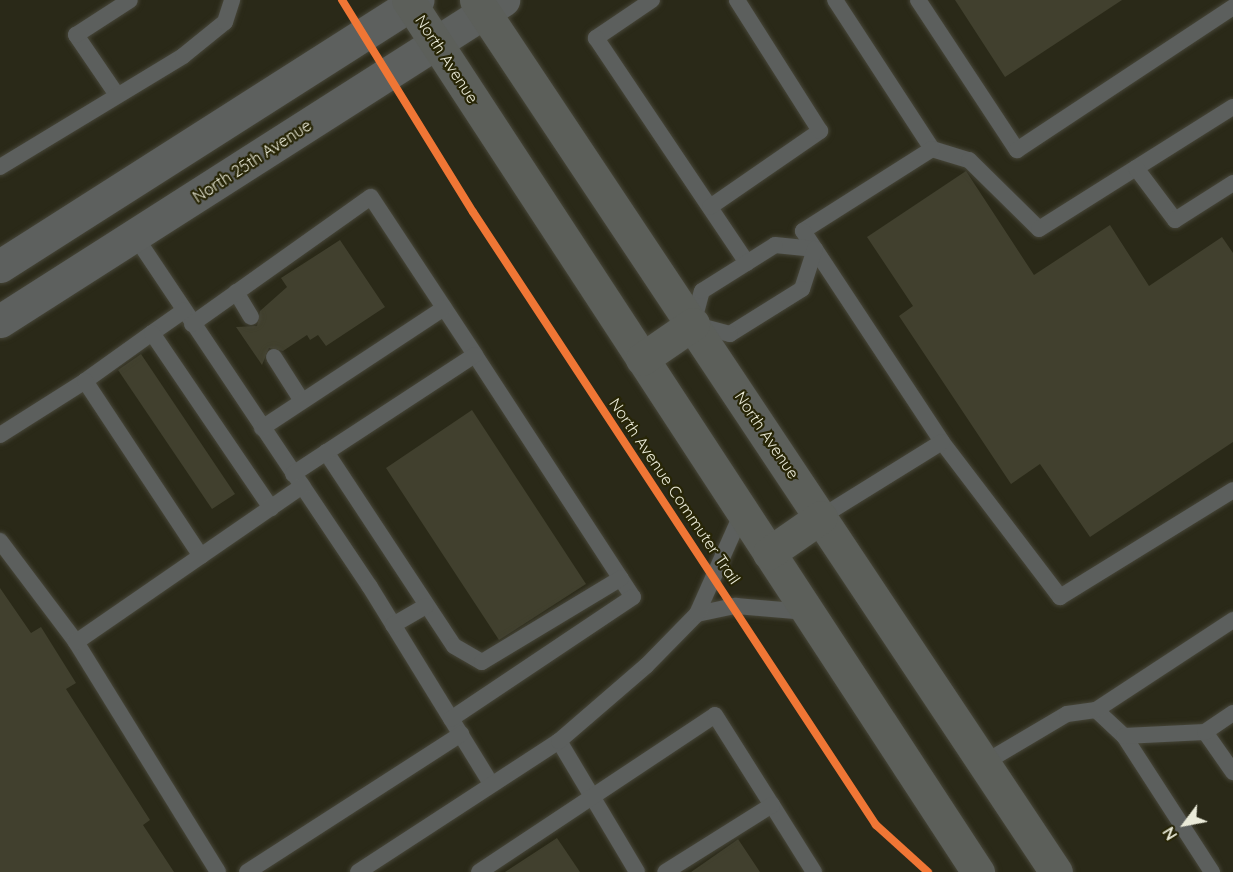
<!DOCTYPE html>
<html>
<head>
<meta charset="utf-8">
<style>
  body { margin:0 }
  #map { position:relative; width:1233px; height:872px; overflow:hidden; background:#2a2918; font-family:Quicksand,sans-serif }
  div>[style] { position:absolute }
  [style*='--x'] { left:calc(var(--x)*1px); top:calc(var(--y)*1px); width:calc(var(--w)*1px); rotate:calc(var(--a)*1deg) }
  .building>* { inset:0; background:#41402e }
  .roads { filter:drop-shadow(0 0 2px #474639) drop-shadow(0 0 2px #474639) }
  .lane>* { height:16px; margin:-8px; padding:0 8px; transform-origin:8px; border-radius:8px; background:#5c5f5d }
  .secondary>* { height:33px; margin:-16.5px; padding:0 16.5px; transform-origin:16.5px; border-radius:16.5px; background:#5d605e }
  .primary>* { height:33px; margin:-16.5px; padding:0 16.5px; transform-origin:16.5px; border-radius:16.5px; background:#5c5f5a }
  .cycleway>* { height:8px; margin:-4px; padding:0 4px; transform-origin:4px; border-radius:4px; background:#f07635 }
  span { translate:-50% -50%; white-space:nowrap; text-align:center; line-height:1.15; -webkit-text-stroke:4.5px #272506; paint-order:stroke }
  .street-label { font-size:16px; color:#ebebd9 }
  .north { position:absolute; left:1155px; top:794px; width:60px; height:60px; -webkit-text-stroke:4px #272506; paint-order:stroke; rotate:238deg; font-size:16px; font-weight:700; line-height:24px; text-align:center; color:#ebebd9 }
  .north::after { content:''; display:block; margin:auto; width:21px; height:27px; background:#ebebd9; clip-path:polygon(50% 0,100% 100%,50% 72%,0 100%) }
</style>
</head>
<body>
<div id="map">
  <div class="building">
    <i style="clip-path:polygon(955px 0,1122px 0,1005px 77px)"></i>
    <i style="clip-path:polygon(966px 171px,1034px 275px,1110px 225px,1149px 286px,1222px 237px,1233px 253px,1233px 442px,1090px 537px,1040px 464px,1011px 484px,899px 316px,913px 306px,867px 237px)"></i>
    <i style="clip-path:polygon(340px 240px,385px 307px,326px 346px,318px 335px,310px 340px,307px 335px,283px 351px,269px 348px,262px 365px,236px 327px,257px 326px,260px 311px,287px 287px,281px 278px)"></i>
    <i style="clip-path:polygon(141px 354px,235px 494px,212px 509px,118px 370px)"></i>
    <i style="clip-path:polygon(472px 410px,586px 584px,499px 640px,386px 468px)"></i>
    <i style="clip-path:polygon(0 588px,31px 633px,41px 627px,76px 683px,66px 689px,150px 820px,143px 825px,174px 872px,0 872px)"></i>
    <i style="clip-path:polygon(557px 838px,580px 872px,505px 872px)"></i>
    <i style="clip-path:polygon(738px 839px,760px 872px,691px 872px,737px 840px)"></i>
  </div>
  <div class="roads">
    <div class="lane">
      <i style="--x:652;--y:0;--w:68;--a:145.8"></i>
      <i style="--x:596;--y:38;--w:271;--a:56.1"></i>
      <i style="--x:835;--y:0;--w:178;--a:56.9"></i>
      <i style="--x:932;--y:149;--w:39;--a:17"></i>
      <i style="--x:969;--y:160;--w:98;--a:44.6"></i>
      <i style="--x:1039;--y:229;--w:229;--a:-32.2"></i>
      <i style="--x:918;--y:0;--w:180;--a:56.6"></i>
      <i style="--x:1017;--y:150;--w:259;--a:-33.5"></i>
      <i style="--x:117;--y:95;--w:73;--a:-124.3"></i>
      <i style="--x:76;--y:35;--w:64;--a:-32.9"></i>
      <i style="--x:932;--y:149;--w:153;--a:147.6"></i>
      <i style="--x:803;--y:231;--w:253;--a:56.6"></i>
      <i style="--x:942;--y:442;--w:195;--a:52.7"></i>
      <i style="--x:1060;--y:597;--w:203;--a:-31.7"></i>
      <i style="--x:0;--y:167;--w:214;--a:-31.2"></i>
      <i style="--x:183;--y:56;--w:54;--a:-39"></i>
      <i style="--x:225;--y:22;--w:23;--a:-72"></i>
      <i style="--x:1136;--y:168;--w:65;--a:53.1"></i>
      <i style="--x:1175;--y:220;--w:69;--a:-32.5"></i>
      <i style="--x:710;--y:207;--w:134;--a:-34.6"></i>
      <i style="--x:820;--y:131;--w:155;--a:-122.4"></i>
      <i style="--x:135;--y:236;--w:422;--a:56.2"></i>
      <i style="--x:370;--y:587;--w:229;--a:58.4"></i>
      <i style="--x:775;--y:245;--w:40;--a:5.7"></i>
      <i style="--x:815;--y:249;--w:42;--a:108"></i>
      <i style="--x:802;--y:289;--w:85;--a:148"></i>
      <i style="--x:730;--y:334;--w:38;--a:-165"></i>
      <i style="--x:693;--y:324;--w:34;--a:-75"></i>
      <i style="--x:702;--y:291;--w:86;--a:-32.2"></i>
      <i style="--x:236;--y:292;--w:29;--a:59"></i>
      <i style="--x:192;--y:324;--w:219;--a:-35.4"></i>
      <i style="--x:371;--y:197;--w:189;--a:56.6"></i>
      <i style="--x:475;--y:355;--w:289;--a:56.9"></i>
      <i style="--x:633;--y:597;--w:219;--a:146.2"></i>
      <i style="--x:152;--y:333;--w:39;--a:-35"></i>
      <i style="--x:274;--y:357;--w:52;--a:57.5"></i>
      <i style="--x:85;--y:381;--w:82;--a:-35.6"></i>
      <i style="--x:152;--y:333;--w:212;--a:55.8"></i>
      <i style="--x:262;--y:428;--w:218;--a:-33.4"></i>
      <i style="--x:0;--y:435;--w:101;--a:-32.4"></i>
      <i style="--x:85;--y:381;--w:210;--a:56.5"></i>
      <i style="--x:326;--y:452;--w:232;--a:56.6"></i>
      <i style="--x:454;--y:646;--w:32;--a:30"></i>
      <i style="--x:482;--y:662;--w:162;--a:-31.1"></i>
      <i style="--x:293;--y:474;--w:217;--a:-33.2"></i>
      <i style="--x:821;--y:517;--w:142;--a:-31.8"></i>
      <i style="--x:0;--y:541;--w:126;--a:53"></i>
      <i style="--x:76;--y:642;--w:270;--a:58.3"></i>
      <i style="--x:697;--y:614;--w:40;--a:-12"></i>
      <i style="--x:736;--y:606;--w:71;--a:4.8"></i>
      <i style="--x:393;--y:625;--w:38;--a:-30"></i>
      <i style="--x:76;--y:642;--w:275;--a:-34.6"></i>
      <i style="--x:1096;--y:710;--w:38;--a:43"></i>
      <i style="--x:1124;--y:736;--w:162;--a:57.1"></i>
      <i style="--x:1205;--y:732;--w:49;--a:55"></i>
      <i style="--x:1124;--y:736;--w:81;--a:-2.8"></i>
      <i style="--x:1205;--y:732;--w:34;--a:-34"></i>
      <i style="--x:559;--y:741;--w:152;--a:59.2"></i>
      <i style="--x:984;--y:763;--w:96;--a:-30.6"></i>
      <i style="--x:1067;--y:714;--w:29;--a:-8"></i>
      <i style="--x:1096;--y:710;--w:164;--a:-33.3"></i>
      <i style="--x:772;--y:805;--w:79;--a:57.9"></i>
      <i style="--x:247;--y:872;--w:255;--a:-32.8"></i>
      <i style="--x:358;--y:872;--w:240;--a:-33.1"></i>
      <i style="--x:559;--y:741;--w:115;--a:-40.8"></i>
      <i style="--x:646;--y:666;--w:73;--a:-45.6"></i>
      <i style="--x:697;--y:614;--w:111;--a:-66"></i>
      <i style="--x:479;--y:872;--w:283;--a:-33.6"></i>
      <i style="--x:715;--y:715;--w:107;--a:57.7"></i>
      <i style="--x:772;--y:805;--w:126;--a:147.9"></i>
    </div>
    <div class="secondary">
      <i style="--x:0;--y:266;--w:495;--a:-32.5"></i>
      <i style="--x:0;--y:321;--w:597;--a:-32.54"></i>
    </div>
    <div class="primary">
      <i style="--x:408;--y:0;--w:1042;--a:56.83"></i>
      <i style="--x:476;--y:0;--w:1047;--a:56.37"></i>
      <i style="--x:642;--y:359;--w:62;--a:-34.5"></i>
      <i style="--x:769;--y:553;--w:63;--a:-34.7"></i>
    </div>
  </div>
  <div class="cycleway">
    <i style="--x:342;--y:0;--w:249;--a:58.3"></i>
    <i style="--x:473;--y:212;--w:734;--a:56.68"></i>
    <i style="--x:876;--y:825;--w:70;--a:42.1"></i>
  </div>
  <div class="street-label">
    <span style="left:447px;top:59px;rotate:57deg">North Avenue</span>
    <span style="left:252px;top:161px;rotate:-33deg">North 25th Avenue</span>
    <span style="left:767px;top:435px;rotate:56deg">North Avenue</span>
    <span style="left:675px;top:491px;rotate:56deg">North Avenue Commuter Trail</span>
  </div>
  <div class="north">N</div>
</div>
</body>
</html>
